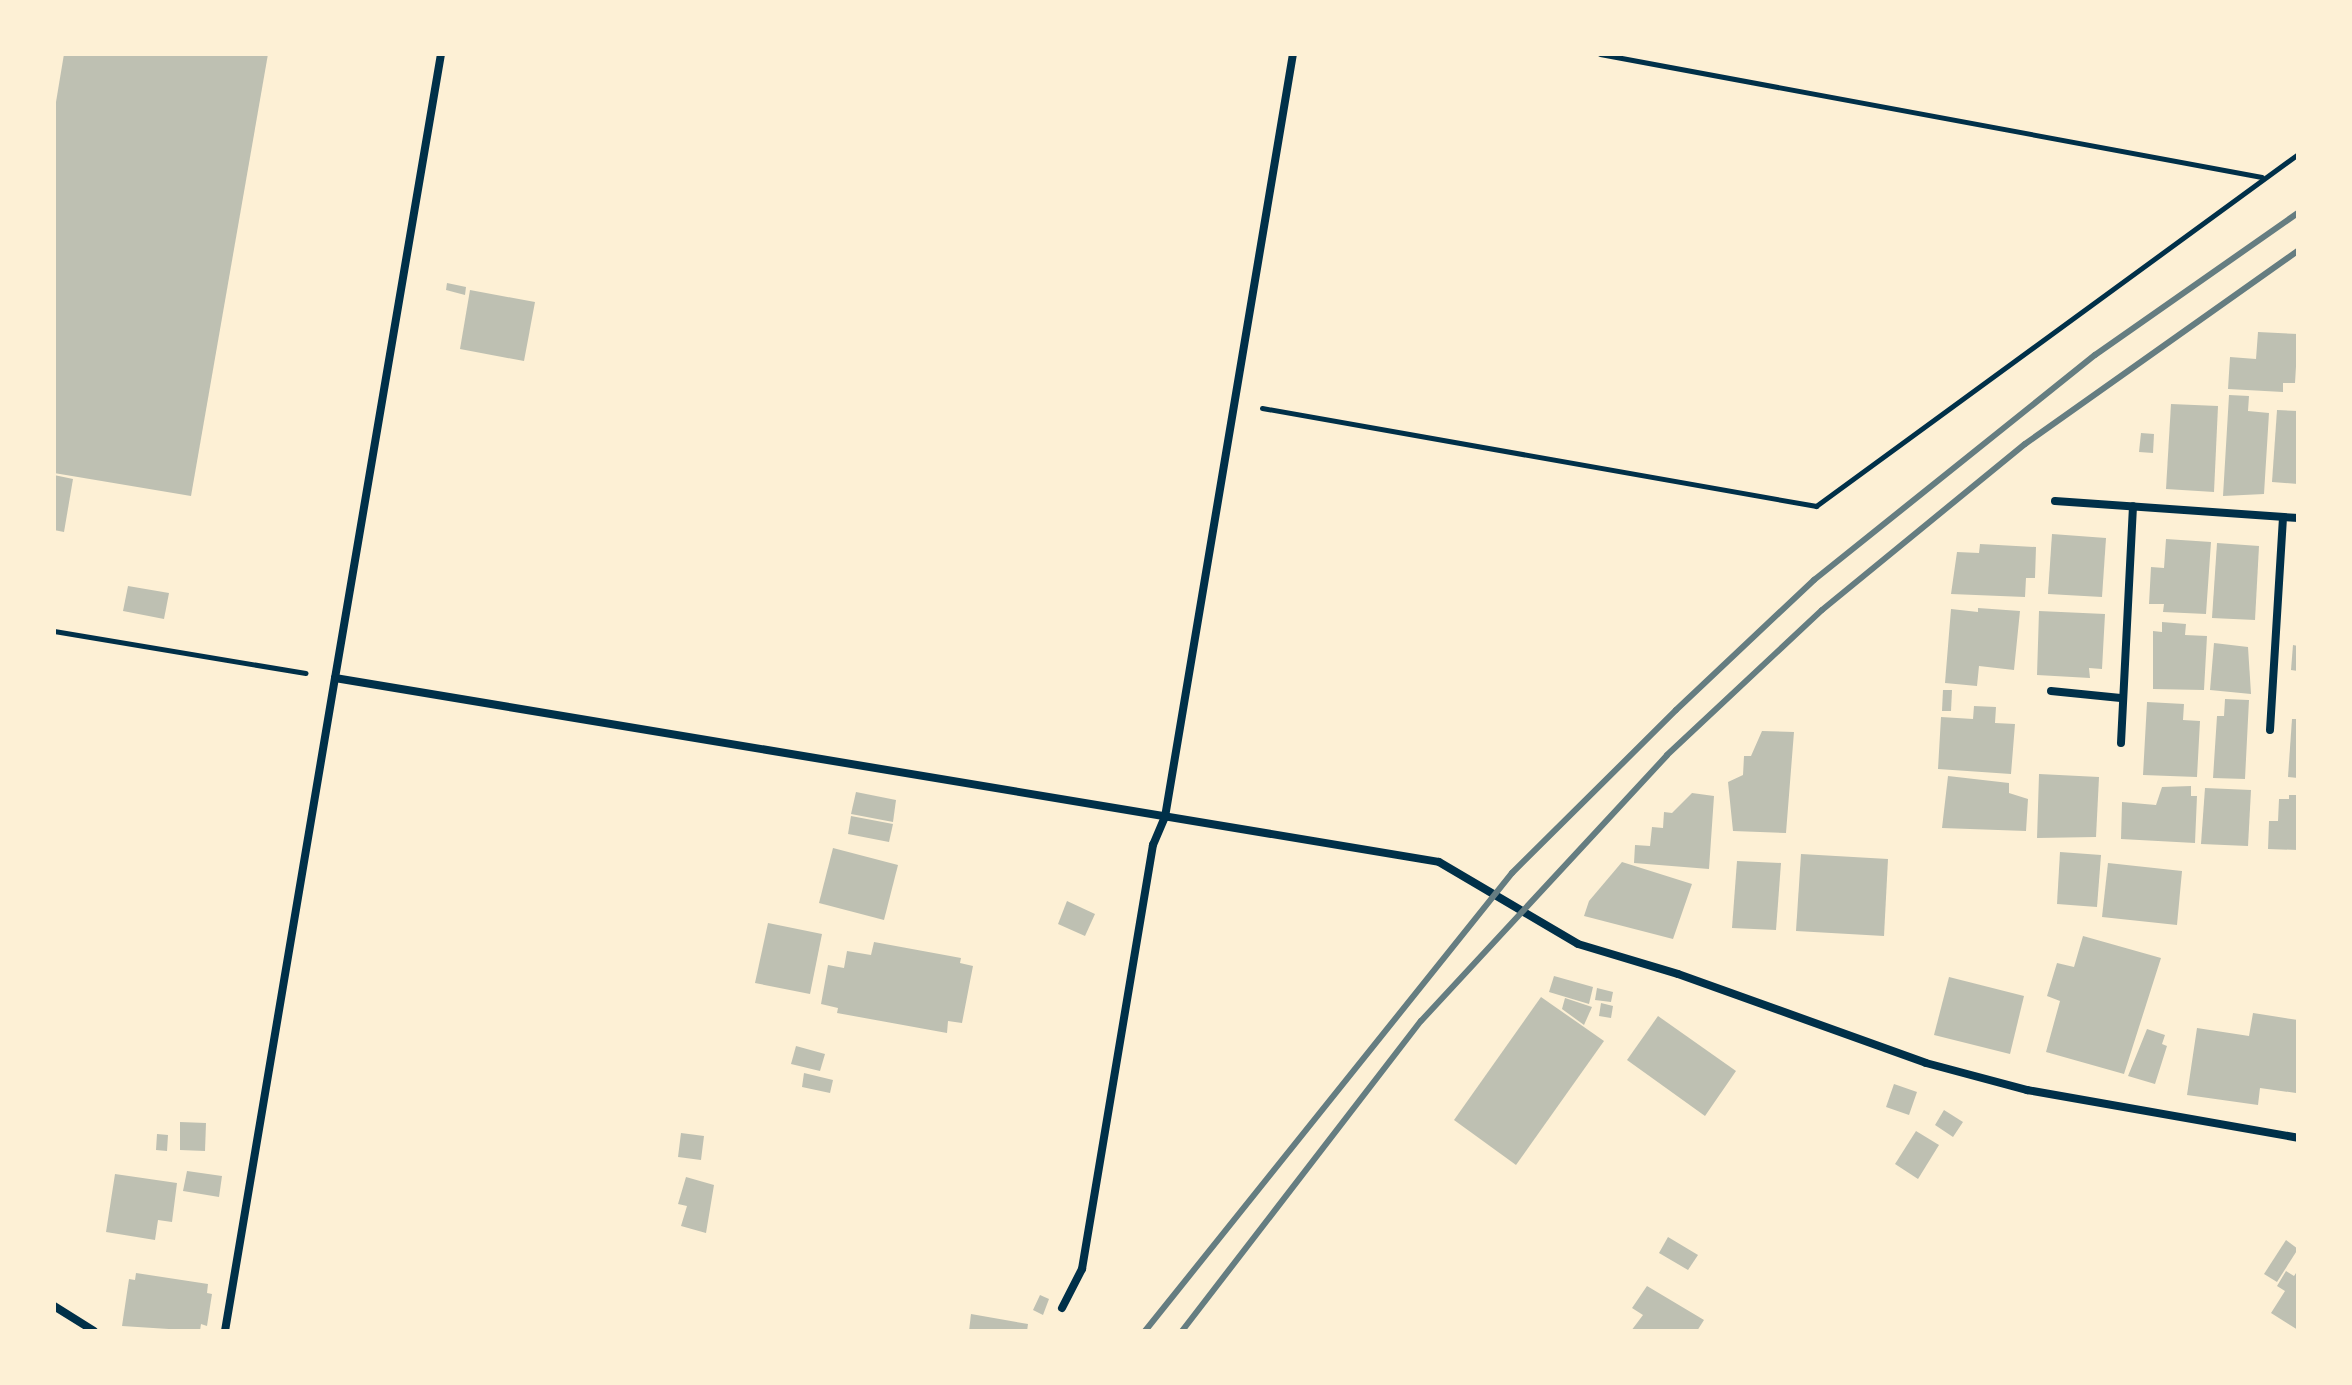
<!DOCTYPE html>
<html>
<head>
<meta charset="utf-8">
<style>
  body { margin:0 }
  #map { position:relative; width:2352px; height:1385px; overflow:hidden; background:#fdf0d5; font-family:"Alegreya Sans",sans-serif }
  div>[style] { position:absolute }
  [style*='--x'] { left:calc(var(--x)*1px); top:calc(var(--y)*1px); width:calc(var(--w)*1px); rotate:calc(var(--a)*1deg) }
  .building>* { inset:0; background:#bec0b2 }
  .path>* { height:5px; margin:-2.5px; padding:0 2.5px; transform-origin:2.5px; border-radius:2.5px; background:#003049 }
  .minor>* { height:8px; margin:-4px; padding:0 4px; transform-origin:4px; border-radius:4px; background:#003049 }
  .rail>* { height:6px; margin:-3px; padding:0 3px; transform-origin:3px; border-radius:3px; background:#657d81 }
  span { translate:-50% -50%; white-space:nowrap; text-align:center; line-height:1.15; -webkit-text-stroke:6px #fdf0d5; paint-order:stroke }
  .frame { position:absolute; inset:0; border:56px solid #fdf0d5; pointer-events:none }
</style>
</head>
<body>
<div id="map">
  <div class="building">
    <i style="clip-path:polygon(64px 54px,268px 54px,191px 496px,54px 473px,54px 114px)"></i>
    <i style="clip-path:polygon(447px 283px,466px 287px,465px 295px,446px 290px)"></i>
    <i style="clip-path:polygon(470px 290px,535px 302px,524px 361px,460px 349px)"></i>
    <i style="clip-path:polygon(2258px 332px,2298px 334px,2295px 383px,2283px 383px,2283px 392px,2228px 389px,2230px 357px,2256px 359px)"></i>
    <i style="clip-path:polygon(2229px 395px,2249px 396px,2248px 411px,2269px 413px,2264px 494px,2223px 496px)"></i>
    <i style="clip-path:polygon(2171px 404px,2218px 406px,2214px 492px,2166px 489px)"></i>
    <i style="clip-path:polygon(2277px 410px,2298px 411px,2298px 484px,2272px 482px)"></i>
    <i style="clip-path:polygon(2141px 433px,2154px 434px,2153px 453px,2139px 452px)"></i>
    <i style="clip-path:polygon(54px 475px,73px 479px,64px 532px,54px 530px)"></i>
    <i style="clip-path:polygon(2052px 534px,2106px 538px,2102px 597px,2048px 594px)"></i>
    <i style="clip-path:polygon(2166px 539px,2211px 542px,2206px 614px,2163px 612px,2164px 604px,2149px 604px,2151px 567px,2164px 568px)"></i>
    <i style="clip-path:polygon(2217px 543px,2259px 546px,2255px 620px,2212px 618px)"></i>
    <i style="clip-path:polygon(1980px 544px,2036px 547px,2035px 578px,2026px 578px,2025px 597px,1951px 594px,1957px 552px,1979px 553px)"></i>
    <i style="clip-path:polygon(128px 586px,169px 593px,164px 619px,123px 611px)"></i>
    <i style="clip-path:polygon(1978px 608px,2020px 611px,2014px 670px,1979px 666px,1977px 686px,1945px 683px,1951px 609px,1978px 612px)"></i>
    <i style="clip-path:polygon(2039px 611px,2105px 614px,2102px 669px,2089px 668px,2090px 678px,2037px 675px)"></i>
    <i style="clip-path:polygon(2162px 622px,2186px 624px,2185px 635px,2207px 636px,2204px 690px,2153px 689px,2153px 631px,2162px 632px)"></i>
    <i style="clip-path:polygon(2214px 643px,2248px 647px,2251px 694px,2210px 690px)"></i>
    <i style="clip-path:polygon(2293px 645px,2298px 646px,2298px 671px,2291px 670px)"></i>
    <i style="clip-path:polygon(1943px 690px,1952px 690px,1951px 711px,1942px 711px)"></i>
    <i style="clip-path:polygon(2225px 699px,2249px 700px,2245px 779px,2213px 778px,2217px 716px,2224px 716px)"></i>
    <i style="clip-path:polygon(2147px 702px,2184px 704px,2183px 720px,2200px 721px,2197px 777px,2143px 775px)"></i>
    <i style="clip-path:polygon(1974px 706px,1996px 707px,1995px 723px,2015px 724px,2011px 774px,1938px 769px,1941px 717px,1973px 719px)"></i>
    <i style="clip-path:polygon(2292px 719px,2298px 719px,2298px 778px,2288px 777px)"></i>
    <i style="clip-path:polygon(1762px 731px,1794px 732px,1786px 833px,1733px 831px,1728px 782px,1743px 775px,1744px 756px,1751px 756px)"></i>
    <i style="clip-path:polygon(2039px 774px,2099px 777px,2096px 837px,2037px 838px)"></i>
    <i style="clip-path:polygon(1948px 776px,2009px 783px,2009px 793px,2028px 799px,2026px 831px,1942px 828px)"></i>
    <i style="clip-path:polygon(2191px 786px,2191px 796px,2197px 796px,2195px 843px,2121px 839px,2122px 802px,2156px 805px,2162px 787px)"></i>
    <i style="clip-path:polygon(2205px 788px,2251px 790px,2248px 846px,2201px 844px)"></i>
    <i style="clip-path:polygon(856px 792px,896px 800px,893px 822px,851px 814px)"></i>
    <i style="clip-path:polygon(1692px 793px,1714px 796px,1709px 869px,1634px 863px,1635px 845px,1650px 846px,1652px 827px,1663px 828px,1664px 812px,1672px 813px)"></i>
    <i style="clip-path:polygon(2289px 795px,2298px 795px,2298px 850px,2268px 849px,2269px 821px,2278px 821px,2279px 799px,2289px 799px)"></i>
    <i style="clip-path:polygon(851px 816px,893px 824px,889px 842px,848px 834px)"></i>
    <i style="clip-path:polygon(833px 848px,898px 865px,884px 920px,819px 903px)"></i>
    <i style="clip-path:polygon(2060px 852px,2101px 855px,2097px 907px,2057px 904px)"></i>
    <i style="clip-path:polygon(1801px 854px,1888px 859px,1884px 936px,1796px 931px)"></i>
    <i style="clip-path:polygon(1737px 861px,1781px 863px,1776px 930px,1732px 928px)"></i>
    <i style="clip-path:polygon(1622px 862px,1692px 884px,1673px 939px,1584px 916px,1589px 901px)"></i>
    <i style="clip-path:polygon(2108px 863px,2182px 871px,2177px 925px,2102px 917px)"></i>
    <i style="clip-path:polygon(1067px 901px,1095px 914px,1085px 936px,1058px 924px)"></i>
    <i style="clip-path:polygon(768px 923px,822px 934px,810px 994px,755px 983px)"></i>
    <i style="clip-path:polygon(2083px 936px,2161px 958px,2124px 1074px,2046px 1052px,2060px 1001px,2047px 996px,2057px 963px,2074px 967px)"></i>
    <i style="clip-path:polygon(874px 942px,961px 958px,960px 963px,973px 966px,962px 1023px,948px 1021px,947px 1033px,837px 1013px,838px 1008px,821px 1004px,828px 965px,844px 968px,847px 951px,871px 955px)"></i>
    <i style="clip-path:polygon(1554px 976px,1593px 987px,1589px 1004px,1549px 992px)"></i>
    <i style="clip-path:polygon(1949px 977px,2024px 996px,2010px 1054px,1934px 1035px)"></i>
    <i style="clip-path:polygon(1597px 988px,1613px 992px,1611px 1002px,1595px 1000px)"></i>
    <i style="clip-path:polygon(1541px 997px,1604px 1041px,1516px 1165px,1454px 1120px)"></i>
    <i style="clip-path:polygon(1565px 998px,1592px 1007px,1584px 1025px,1562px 1009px)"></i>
    <i style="clip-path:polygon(1601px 1003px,1613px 1006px,1611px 1018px,1599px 1016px)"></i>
    <i style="clip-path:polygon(2253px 1013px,2298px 1020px,2296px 1093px,2260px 1088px,2258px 1105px,2187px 1095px,2197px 1028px,2249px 1036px)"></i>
    <i style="clip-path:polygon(1658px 1016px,1736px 1071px,1705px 1116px,1627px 1060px)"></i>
    <i style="clip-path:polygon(2147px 1029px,2165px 1035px,2162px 1044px,2167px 1046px,2155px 1084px,2128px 1076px)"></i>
    <i style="clip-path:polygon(796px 1046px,825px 1054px,820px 1071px,791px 1064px)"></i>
    <i style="clip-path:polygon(804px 1073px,833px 1080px,830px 1093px,802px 1087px)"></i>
    <i style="clip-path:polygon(1894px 1084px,1917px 1092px,1909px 1115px,1886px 1107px)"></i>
    <i style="clip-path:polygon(1944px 1110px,1963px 1122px,1953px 1137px,1935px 1125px)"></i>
    <i style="clip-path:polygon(180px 1122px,206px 1123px,205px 1151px,180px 1150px)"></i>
    <i style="clip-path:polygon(1916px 1131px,1939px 1145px,1918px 1179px,1895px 1164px)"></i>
    <i style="clip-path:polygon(681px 1133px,704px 1136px,701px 1160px,678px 1157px)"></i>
    <i style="clip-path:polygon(157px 1134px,168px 1135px,167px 1151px,156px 1150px)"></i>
    <i style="clip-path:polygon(187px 1171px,222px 1176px,219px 1197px,183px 1191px)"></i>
    <i style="clip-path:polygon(115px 1174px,177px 1183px,172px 1222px,158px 1220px,155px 1240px,106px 1232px)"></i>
    <i style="clip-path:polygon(686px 1177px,714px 1185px,706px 1233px,681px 1226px,687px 1206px,678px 1204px)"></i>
    <i style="clip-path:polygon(1668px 1237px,1698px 1255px,1688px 1270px,1659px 1253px)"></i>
    <i style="clip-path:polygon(2286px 1240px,2298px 1249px,2277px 1282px,2264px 1274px)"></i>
    <i style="clip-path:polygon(2298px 1270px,2298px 1330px,2271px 1313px,2285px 1291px,2277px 1286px,2286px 1271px,2294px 1276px)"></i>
    <i style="clip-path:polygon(136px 1273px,208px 1284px,207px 1293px,212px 1294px,207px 1326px,201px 1324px,200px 1331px,122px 1326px,129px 1279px,135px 1280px)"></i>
    <i style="clip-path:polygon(1647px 1286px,1704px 1320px,1697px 1331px,1631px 1331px,1643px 1315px,1632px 1308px)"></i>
    <i style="clip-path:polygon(1040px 1295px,1049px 1299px,1043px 1315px,1033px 1310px)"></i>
    <i style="clip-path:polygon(971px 1314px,1028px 1324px,1027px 1331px,969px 1331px)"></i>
  </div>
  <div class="path">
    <i style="--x:1600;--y:54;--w:673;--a:10.53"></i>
    <i style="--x:1262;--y:408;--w:563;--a:10.03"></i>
    <i style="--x:1816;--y:506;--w:597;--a:-36.14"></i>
    <i style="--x:54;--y:631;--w:255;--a:9.5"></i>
  </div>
  <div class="minor">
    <i style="--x:441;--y:54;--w:633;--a:99.64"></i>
    <i style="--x:335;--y:678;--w:1119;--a:9.46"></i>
    <i style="--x:1439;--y:862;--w:161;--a:30.5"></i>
    <i style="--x:1578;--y:944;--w:104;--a:16.7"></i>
    <i style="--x:1678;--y:974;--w:263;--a:19.7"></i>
    <i style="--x:1926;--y:1063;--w:105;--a:15"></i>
    <i style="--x:2027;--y:1090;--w:275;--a:10"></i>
    <i style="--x:2055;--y:501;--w:244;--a:4"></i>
    <i style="--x:2051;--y:691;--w:70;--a:5.7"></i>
    <i style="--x:2270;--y:730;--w:212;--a:-86.5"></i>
    <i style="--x:2121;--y:743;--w:237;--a:-87.1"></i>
    <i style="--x:54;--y:1306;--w:47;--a:32"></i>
    <i style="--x:1062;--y:1308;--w:44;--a:-62.9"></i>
    <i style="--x:1082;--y:1269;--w:430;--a:-80.5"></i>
    <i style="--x:1153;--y:845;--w:30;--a:-67"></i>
    <i style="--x:1165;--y:817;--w:774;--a:-80.48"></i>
    <i style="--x:225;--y:1331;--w:662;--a:-80.44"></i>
  </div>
  <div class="rail">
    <i style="--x:1145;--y:1331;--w:587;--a:-51.29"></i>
    <i style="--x:1512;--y:873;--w:231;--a:-44.8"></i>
    <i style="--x:1676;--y:710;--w:190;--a:-43.3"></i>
    <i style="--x:1814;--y:580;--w:360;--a:-38.7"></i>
    <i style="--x:2095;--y:355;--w:248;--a:-35"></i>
    <i style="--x:1182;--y:1331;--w:391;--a:-52.4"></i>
    <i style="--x:1421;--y:1021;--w:362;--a:-47.2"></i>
    <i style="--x:1667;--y:755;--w:212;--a:-43.1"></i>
    <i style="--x:1822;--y:610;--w:262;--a:-39.3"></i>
    <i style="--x:2025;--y:444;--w:334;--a:-35.3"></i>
  </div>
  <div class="frame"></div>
</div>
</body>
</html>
